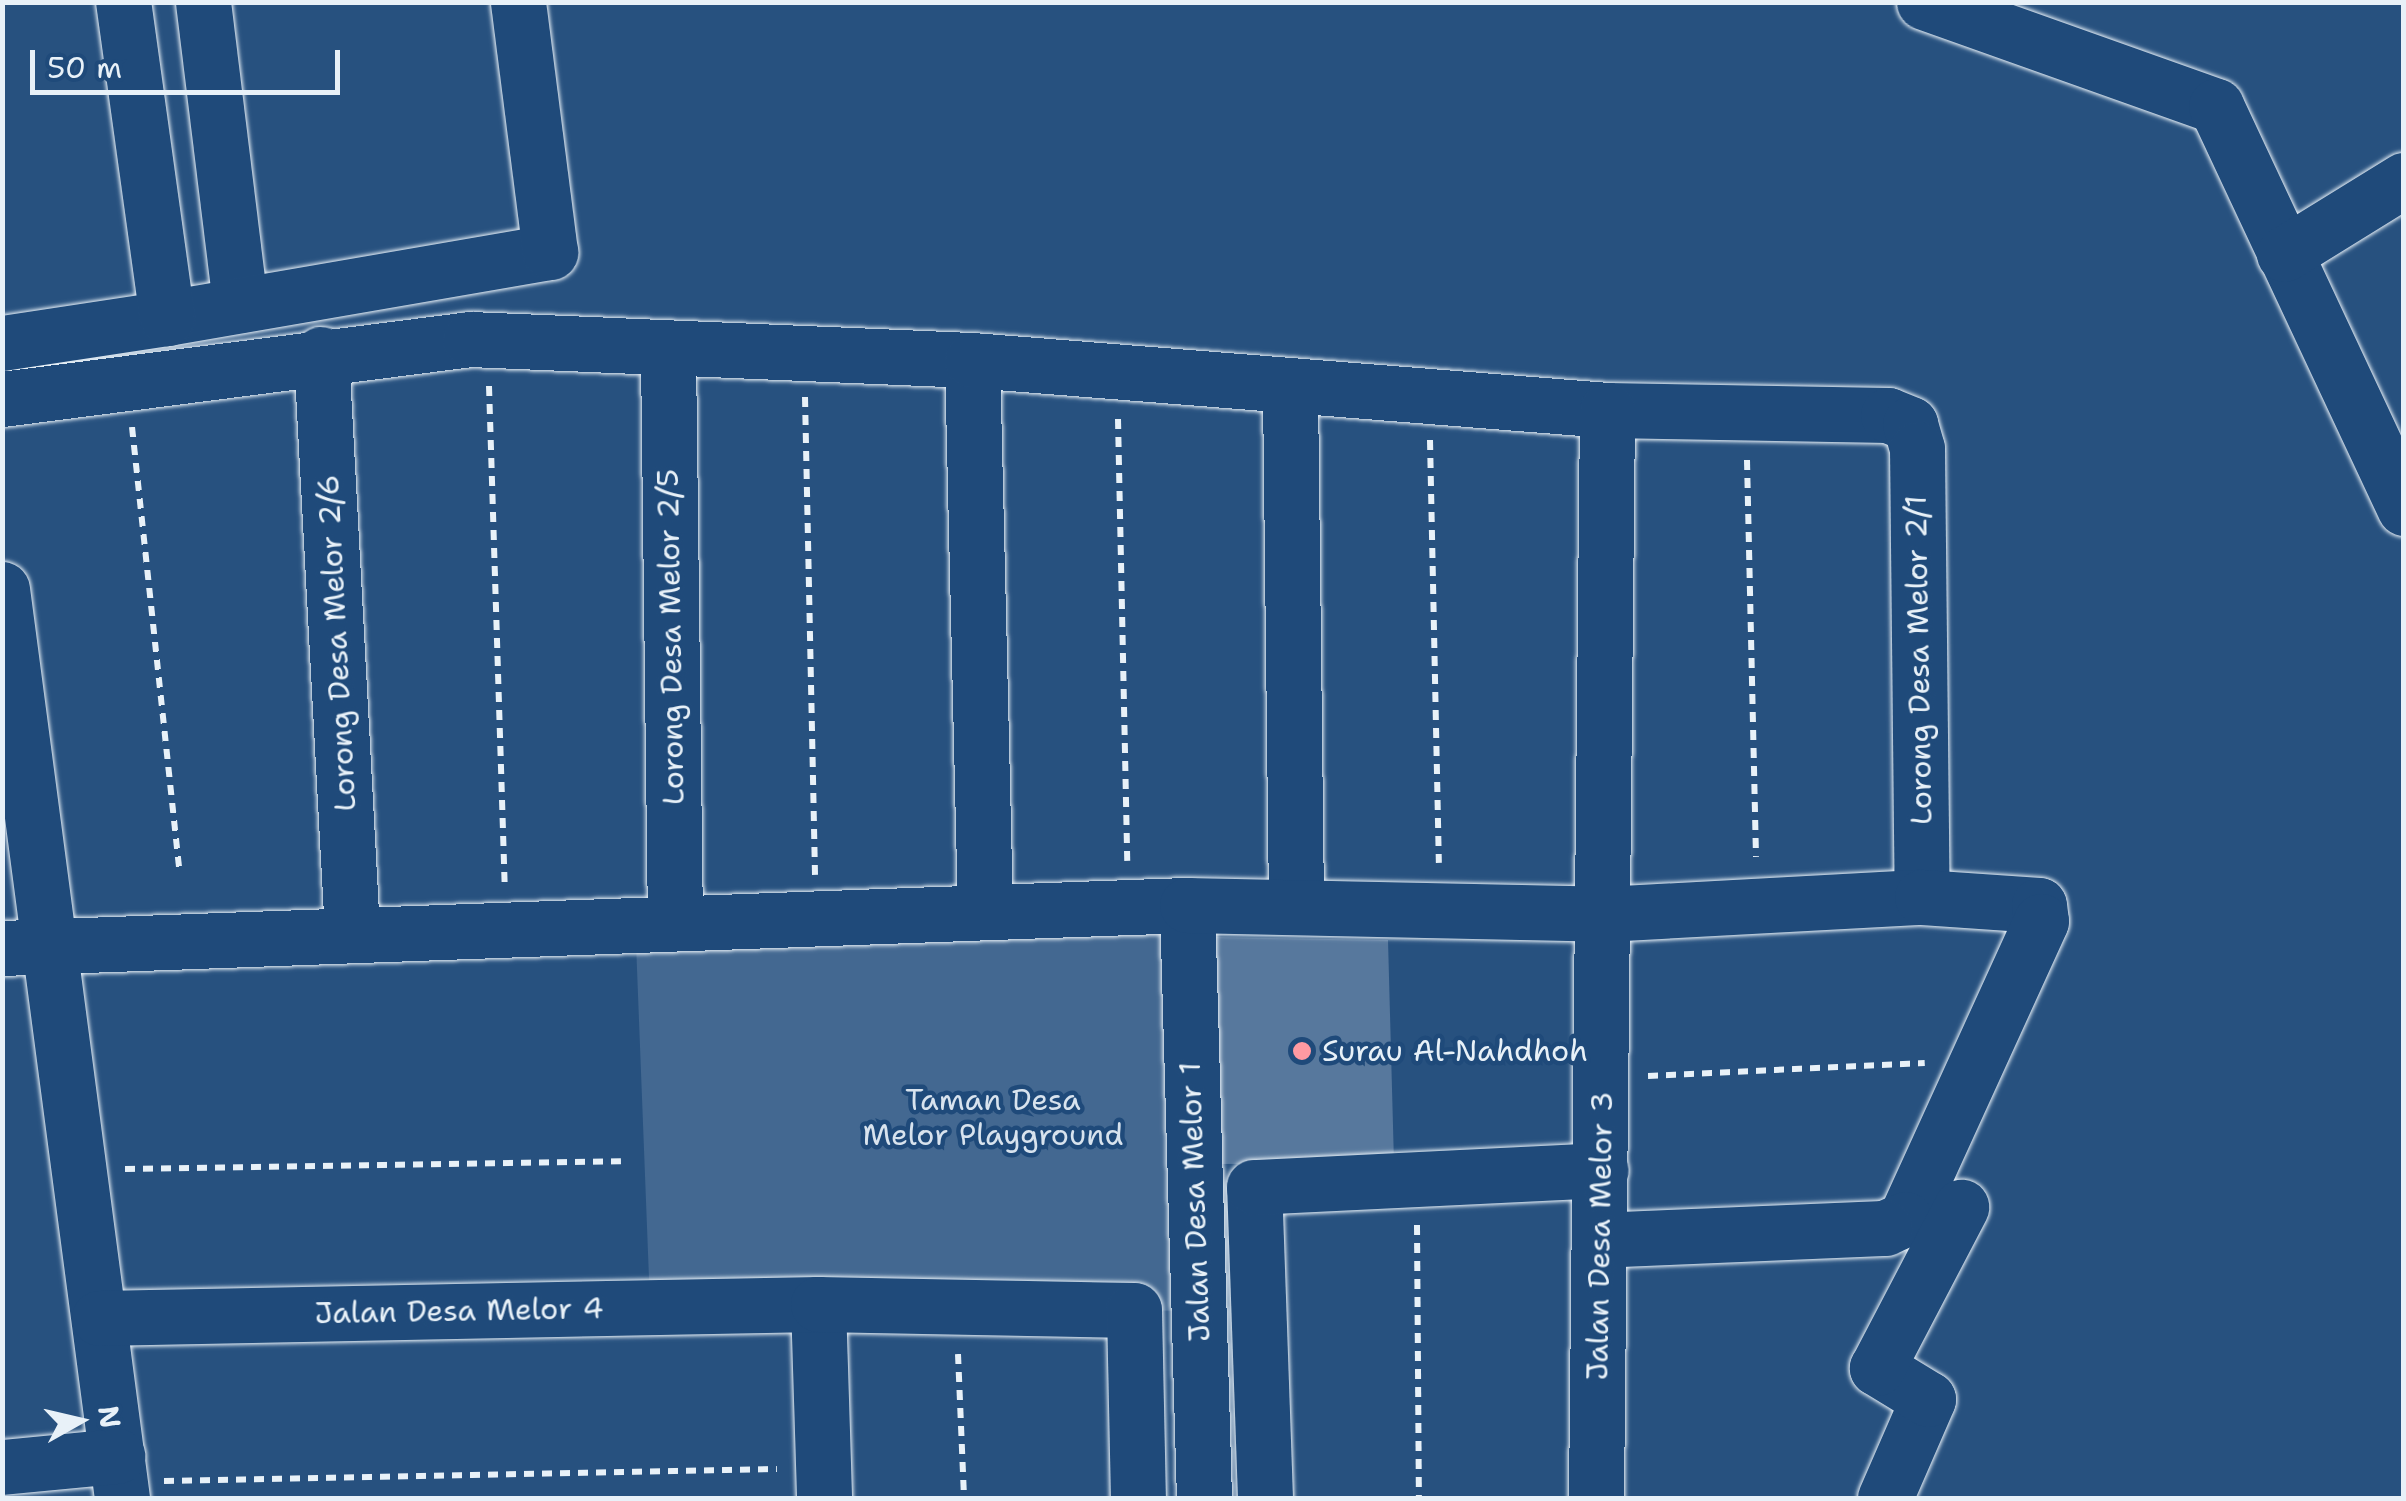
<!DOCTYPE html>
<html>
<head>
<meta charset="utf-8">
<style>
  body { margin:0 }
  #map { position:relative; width:2406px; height:1501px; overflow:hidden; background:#27517f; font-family:"Shantell Sans",sans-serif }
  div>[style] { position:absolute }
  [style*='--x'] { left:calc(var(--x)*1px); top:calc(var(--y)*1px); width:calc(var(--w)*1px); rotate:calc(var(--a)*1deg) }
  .green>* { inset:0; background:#436891 }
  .building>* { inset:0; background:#57789d }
  .path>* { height:6px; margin-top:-3px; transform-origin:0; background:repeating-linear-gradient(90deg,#e8f1f8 0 10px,transparent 0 18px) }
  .roads { filter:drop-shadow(0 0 2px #e8f1f8) drop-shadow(0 0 2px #e8f1f8) }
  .minor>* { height:55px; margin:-27.5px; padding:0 27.5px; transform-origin:27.5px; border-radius:27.5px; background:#1f4a7a }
  .dots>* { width:28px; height:28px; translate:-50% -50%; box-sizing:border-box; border:5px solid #1f4a7a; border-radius:50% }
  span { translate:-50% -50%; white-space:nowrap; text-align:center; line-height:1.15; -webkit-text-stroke:9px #1f4a7a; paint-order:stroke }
  .street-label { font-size:30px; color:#e8f1f8 }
  .poi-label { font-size:30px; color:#e8f1f8 }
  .left { translate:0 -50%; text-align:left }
  .park-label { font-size:30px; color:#d8e3ee }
  .frame { position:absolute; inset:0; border:5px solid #e8f1f8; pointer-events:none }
  .north { position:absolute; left:30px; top:1371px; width:100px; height:100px; -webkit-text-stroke:8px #1f4a7a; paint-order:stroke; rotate:82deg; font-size:28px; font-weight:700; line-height:40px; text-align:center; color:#e8f1f8 }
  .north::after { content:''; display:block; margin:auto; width:35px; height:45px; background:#e8f1f8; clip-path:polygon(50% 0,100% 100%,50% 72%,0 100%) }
  .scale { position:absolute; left:30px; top:50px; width:310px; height:45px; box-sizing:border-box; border:5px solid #e8f1f8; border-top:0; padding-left:12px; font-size:30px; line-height:35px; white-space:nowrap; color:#e8f1f8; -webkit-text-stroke:8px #1f4a7a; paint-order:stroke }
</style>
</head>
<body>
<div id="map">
  <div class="green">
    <i style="clip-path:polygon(1178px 917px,1192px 1311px,650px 1304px,636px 943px)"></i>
  </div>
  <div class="building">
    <i style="clip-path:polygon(1212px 937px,1388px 940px,1394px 1163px,1214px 1164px)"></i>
  </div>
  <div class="path">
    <i style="--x:489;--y:386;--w:497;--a:88.2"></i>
    <i style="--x:805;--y:397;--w:478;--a:88.8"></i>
    <i style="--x:1118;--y:419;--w:442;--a:88.8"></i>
    <i style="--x:132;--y:427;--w:443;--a:83.9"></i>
    <i style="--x:1430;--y:440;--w:423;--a:88.8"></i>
    <i style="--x:1747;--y:460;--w:397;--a:88.7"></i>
    <i style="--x:1648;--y:1076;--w:277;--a:-2.7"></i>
    <i style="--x:125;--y:1169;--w:496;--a:-0.9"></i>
    <i style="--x:1417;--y:1225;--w:273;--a:89.6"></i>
    <i style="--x:958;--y:1354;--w:144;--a:87.6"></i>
    <i style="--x:164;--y:1481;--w:613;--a:-1.12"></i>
  </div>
  <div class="roads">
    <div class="minor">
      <i style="--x:203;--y:2;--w:305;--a:83"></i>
      <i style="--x:1924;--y:2;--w:310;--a:19.6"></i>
      <i style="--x:2216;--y:106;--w:444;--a:64.9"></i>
      <i style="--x:2284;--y:254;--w:141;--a:-31.7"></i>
      <i style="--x:167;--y:318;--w:389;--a:-9.8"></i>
      <i style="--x:550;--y:252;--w:252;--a:-97.3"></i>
      <i style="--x:2;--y:343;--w:167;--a:-8.6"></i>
      <i style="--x:167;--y:318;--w:319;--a:-97.9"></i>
      <i style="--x:668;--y:353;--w:569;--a:89.3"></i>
      <i style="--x:321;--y:354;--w:579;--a:86.93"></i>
      <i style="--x:972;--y:360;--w:552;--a:88.65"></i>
      <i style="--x:1290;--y:390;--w:513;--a:89.33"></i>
      <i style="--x:2;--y:399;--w:472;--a:-7.3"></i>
      <i style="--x:470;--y:339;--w:502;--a:2.4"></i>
      <i style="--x:972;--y:360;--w:637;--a:4.5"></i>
      <i style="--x:1607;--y:410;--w:281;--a:1"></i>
      <i style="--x:1888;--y:415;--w:24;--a:22"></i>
      <i style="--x:1910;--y:424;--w:26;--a:74"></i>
      <i style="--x:1917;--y:449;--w:448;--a:89.4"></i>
      <i style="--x:2;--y:589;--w:917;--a:82.48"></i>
      <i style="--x:1187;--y:905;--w:593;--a:88.36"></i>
      <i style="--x:2;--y:948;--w:1186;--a:-2.08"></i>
      <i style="--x:1187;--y:905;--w:417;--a:1.2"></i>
      <i style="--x:1604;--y:914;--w:318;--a:-3.1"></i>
      <i style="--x:1922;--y:897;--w:117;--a:3.9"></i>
      <i style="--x:2039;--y:905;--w:16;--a:83"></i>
      <i style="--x:2041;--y:921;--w:328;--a:114.5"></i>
      <i style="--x:1905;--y:1219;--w:22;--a:156"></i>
      <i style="--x:1885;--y:1228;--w:285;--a:177.6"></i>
      <i style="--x:818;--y:1304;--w:194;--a:88.2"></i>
      <i style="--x:99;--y:1318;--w:719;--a:-1.12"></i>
      <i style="--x:818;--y:1304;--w:316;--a:1.1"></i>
      <i style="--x:1134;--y:1310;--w:188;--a:88.8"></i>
      <i style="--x:2;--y:1467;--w:116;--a:-5.5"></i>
      <i style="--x:1265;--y:1498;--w:311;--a:-92"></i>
      <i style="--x:1254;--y:1187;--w:347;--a:-2.8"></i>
      <i style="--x:1596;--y:1498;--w:1088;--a:-89.42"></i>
      <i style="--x:1885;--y:1498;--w:108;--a:-66.5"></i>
      <i style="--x:1928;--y:1399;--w:60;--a:-148.7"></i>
      <i style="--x:1877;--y:1368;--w:182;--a:-62.4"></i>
    </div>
  </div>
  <div class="dots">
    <i style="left:1302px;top:1051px;background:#ff9aa2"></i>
  </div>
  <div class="street-label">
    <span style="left:671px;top:637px;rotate:-91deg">Lorong Desa Melor 2/5</span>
    <span style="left:337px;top:643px;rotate:-93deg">Lorong Desa Melor 2/6</span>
    <span style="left:1919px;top:660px;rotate:-91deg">Lorong Desa Melor 2/1</span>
    <span style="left:1195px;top:1202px;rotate:-92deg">Jalan Desa Melor 1</span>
    <span style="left:1600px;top:1236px;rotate:-89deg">Jalan Desa Melor 3</span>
    <span style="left:459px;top:1311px;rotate:-1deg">Jalan Desa Melor 4</span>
  </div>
  <div class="poi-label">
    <span class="left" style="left:1322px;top:1051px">Surau Al-Nahdhoh</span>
  </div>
  <div class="park-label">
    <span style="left:993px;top:1117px">Taman Desa<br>Melor Playground</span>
  </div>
  <div class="frame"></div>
  <div class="north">N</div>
  <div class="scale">50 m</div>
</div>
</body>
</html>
